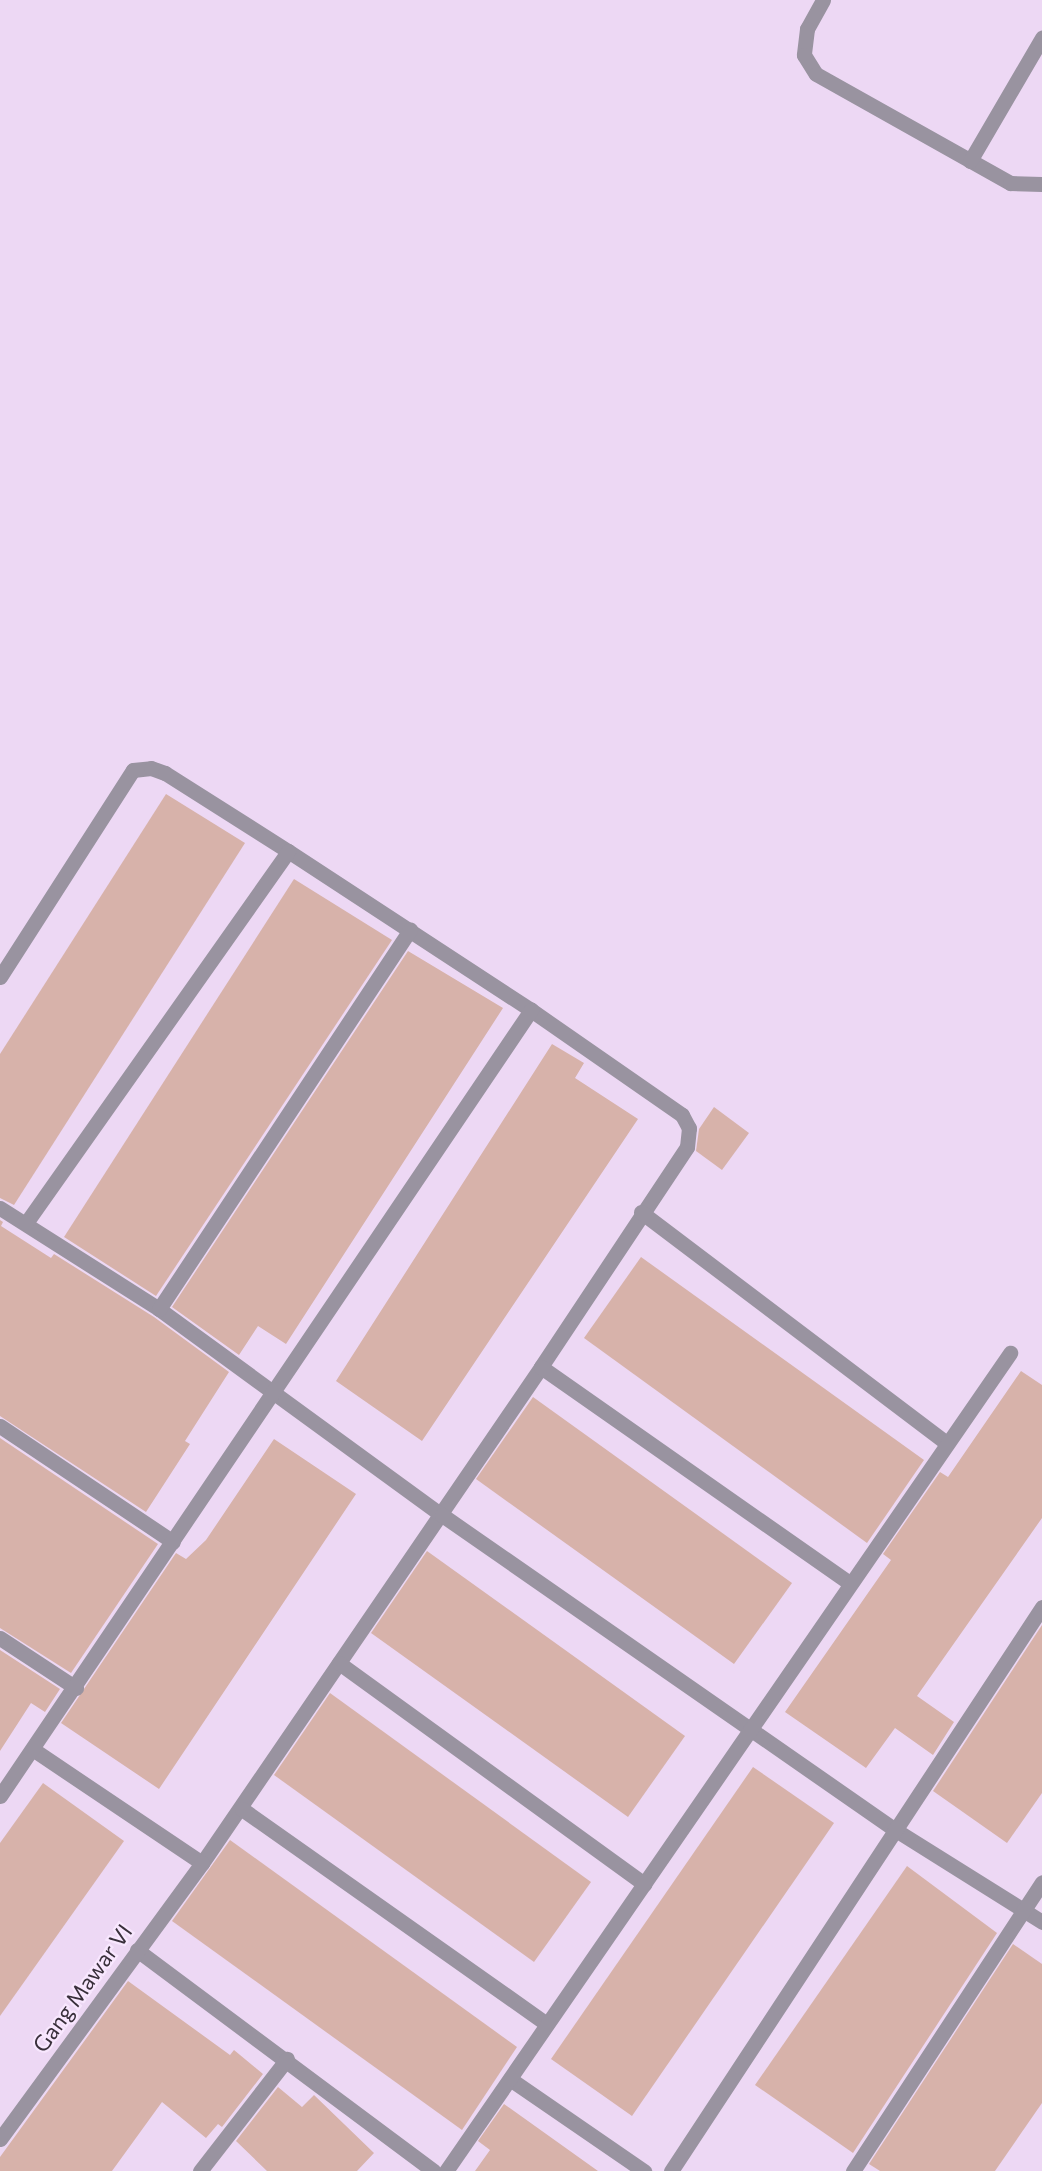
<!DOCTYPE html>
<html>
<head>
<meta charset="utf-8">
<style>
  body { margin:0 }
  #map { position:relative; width:1042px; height:2171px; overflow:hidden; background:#edd8f4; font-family:Commissioner,sans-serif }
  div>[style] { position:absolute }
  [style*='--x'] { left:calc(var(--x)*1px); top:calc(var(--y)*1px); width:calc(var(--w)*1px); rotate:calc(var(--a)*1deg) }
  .building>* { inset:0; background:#d7b2aa }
  .minor>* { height:15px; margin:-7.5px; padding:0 7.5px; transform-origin:7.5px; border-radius:7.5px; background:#9993a0 }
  span { translate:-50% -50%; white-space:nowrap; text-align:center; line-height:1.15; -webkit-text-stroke:4.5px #f8e7fe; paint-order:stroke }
  .street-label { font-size:22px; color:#382f3a }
</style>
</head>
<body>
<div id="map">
  <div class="building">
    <i style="clip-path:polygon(166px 794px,245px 843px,14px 1205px,0 1198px,0 1054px)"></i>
    <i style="clip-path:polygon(294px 879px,392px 940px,156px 1296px,64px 1237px)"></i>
    <i style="clip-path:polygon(408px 951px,503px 1008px,286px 1344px,258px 1326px,239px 1355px,172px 1307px)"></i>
    <i style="clip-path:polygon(552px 1044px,584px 1063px,575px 1078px,638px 1119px,422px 1441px,336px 1381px)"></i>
    <i style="clip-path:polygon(714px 1107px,749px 1133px,722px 1170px,696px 1151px,699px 1129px)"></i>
    <i style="clip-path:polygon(0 1220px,3px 1222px,1px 1226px,51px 1258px,54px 1254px,154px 1317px,229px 1372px,185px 1441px,190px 1444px,146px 1512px,0 1416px)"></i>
    <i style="clip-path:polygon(641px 1257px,924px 1460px,867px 1543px,584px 1338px)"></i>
    <i style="clip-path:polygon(1021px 1371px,1042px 1385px,1042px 1518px,917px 1696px,954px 1722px,933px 1755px,895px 1728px,866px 1768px,785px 1712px,891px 1560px,883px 1554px,940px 1472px,948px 1477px)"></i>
    <i style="clip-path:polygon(533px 1397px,792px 1583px,734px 1664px,476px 1479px)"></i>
    <i style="clip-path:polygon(0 1438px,158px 1544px,71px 1673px,0 1628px)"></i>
    <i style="clip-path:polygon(274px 1439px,356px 1494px,159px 1789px,61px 1723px,176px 1553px,186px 1559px,206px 1540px)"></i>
    <i style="clip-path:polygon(427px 1551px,685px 1736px,628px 1817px,371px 1633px)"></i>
    <i style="clip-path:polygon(1042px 1625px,1042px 1793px,1007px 1843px,933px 1791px)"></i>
    <i style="clip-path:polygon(0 1650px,60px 1689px,45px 1712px,31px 1703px,0 1751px)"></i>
    <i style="clip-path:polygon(330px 1693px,591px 1882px,534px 1962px,274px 1775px)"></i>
    <i style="clip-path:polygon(753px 1767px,834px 1823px,632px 2116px,551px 2059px)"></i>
    <i style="clip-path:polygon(43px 1783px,124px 1841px,0 2016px,0 1843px)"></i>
    <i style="clip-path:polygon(230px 1840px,517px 2047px,462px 2130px,172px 1921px)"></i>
    <i style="clip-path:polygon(907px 1866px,997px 1933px,853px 2153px,755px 2085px)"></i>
    <i style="clip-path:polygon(1013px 1944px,1042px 1964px,1042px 2103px,995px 2171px,880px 2171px,869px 2164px)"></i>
    <i style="clip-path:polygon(128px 1981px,230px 2055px,234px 2050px,263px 2074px,222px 2127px,218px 2124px,206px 2138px,162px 2102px,112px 2171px,0 2171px,0 2157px)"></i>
    <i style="clip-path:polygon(278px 2087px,302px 2107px,314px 2095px,374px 2153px,357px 2171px,267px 2171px,236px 2141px)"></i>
    <i style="clip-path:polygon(504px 2104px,598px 2171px,475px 2171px,490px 2150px,478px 2141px)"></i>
  </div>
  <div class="minor">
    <i style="--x:823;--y:0;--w:33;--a:119"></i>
    <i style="--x:807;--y:29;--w:26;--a:97"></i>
    <i style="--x:804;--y:55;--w:22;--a:58"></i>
    <i style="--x:816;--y:74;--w:223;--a:29.3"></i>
    <i style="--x:1010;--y:183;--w:32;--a:2"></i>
    <i style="--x:970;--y:161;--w:143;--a:-59.7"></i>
    <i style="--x:0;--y:977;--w:246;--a:-57.3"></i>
    <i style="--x:133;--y:770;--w:18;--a:-6"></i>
    <i style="--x:151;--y:768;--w:15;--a:20"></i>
    <i style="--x:165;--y:773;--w:146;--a:32.4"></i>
    <i style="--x:288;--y:851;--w:290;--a:33.2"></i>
    <i style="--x:531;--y:1010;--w:184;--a:34.8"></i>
    <i style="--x:682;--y:1115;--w:15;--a:62"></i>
    <i style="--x:689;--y:1128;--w:19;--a:96"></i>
    <i style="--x:687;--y:1147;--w:264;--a:123.6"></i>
    <i style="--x:541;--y:1367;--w:601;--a:124.35"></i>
    <i style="--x:202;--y:1863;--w:202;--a:-146.1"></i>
    <i style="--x:0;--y:1208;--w:188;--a:32.4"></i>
    <i style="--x:159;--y:1309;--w:350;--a:36.1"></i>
    <i style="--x:442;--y:1515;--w:550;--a:34.79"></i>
    <i style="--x:894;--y:1829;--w:175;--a:32.1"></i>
    <i style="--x:641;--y:1212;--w:383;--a:37.1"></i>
    <i style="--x:26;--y:1223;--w:455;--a:-54.8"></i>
    <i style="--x:159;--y:1309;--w:455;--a:-56.5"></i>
    <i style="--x:541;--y:1367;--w:376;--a:35"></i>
    <i style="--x:0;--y:1426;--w:208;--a:33.8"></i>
    <i style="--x:0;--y:1638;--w:91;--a:33.3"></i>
    <i style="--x:339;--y:1663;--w:377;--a:35.9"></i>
    <i style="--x:0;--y:1796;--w:949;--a:-55.96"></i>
    <i style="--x:242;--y:1809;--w:373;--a:35.2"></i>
    <i style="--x:137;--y:1950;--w:370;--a:36.7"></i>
    <i style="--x:510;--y:2079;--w:163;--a:34.5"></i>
    <i style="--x:0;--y:2139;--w:342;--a:-53.8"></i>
    <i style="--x:200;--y:2171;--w:142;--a:-52.2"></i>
    <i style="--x:446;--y:2171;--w:994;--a:-55.41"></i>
    <i style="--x:671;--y:2171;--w:675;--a:-56.66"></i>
    <i style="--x:853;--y:2171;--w:345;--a:-56.8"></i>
  </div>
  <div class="street-label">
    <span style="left:82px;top:1988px;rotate:-54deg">Gang Mawar VI</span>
  </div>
</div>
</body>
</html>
